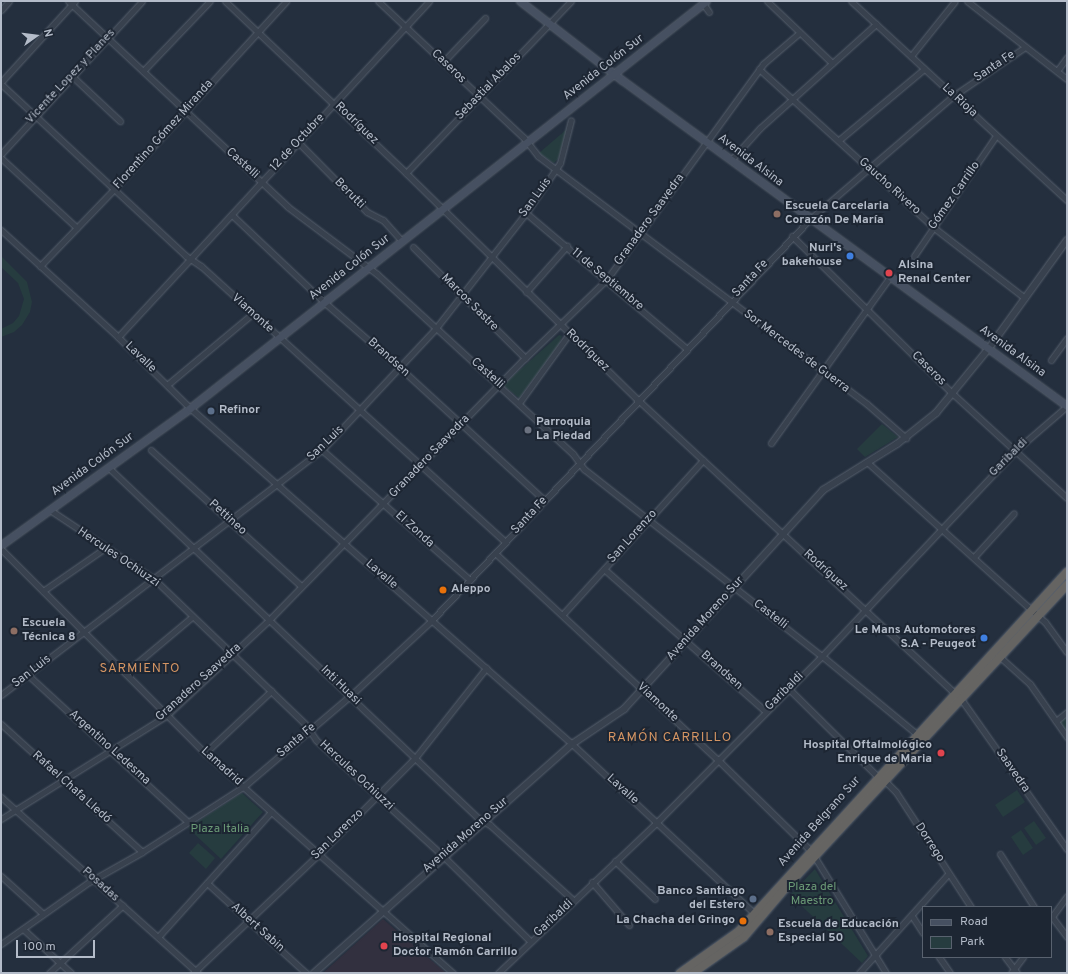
<!DOCTYPE html>
<html>
<head>
<meta charset="utf-8">
<style>
  body { margin:0 }
  #map { position:relative; width:1068px; height:974px; overflow:hidden; background:#242f3e; font-family:Overpass,sans-serif }
  div>[style] { position:absolute }
  [style*='--x'] { left:calc(var(--x)*1px); top:calc(var(--y)*1px); width:calc(var(--w)*1px); rotate:calc(var(--a)*1deg) }
  .medical>* { inset:0; background:#32303f }
  .green>* { inset:0; background:#263c3f }
  .roads { filter:drop-shadow(0 0 1px #565f6c) drop-shadow(0 0 1px #565f6c) }
  .minor>* { height:5px; margin:-2.5px; padding:0 2.5px; transform-origin:2.5px; border-radius:2.5px; background:#38414e }
  .tertiary>* { height:6px; margin:-3px; padding:0 3px; transform-origin:3px; border-radius:3px; background:#38414e }
  .secondary>* { height:7px; margin:-3.5px; padding:0 3.5px; transform-origin:3.5px; border-radius:3.5px; background:#465061 }
  .trunk>* { height:8px; margin:-4px; padding:0 4px; transform-origin:4px; border-radius:4px; background:#656462 }
  .dots>* { width:11px; height:11px; translate:-50% -50%; box-sizing:border-box; border:2px solid #1d2633; border-radius:50% }
  span { translate:-50% -50%; white-space:nowrap; text-align:center; line-height:1.15; -webkit-text-stroke:4px #1d2633; paint-order:stroke }
  .street-label { font-size:12px; color:#b4bcc9 }
  .poi-label { font-size:12px; color:#b4bcc9; font-weight:700 }
  .left { translate:0 -50%; text-align:left }
  .right { translate:-100% -50%; text-align:right }
  .park-label { font-size:12px; color:#6b9a76 }
  .neighbourhood-label { font-size:13px; color:#d59563; letter-spacing:1px }
  .frame { position:absolute; inset:0; border:2px solid #b4bcc9; pointer-events:none }
  .legend { position:absolute; left:922px; top:906px; width:130px; height:52px; box-sizing:border-box; background:#1d2633; border:1px solid #59626f; margin:0; padding:5px 7px; list-style:none; font-size:12px; color:#b4bcc9 }
  .legend li { display:flex; align-items:center; gap:8px; height:20px }
  .legend b { width:20px; border:1px solid #59626f }
  .north { position:absolute; left:16px; top:16px; width:40px; height:40px; -webkit-text-stroke:3px #1d2633; paint-order:stroke; rotate:76deg; font-size:11px; font-weight:700; line-height:16px; text-align:center; color:#b4bcc9 }
  .north::after { content:''; display:block; margin:auto; width:14px; height:18px; background:#b4bcc9; clip-path:polygon(50% 0,100% 100%,50% 72%,0 100%) }
  .scale { position:absolute; left:16px; top:940px; width:79px; height:18px; box-sizing:border-box; border:2px solid #b4bcc9; border-top:0; padding-left:5px; font-size:12px; line-height:14px; white-space:nowrap; color:#b4bcc9; -webkit-text-stroke:3px #1d2633; paint-order:stroke }
</style>
</head>
<body>
<div id="map">
  <div class="medical">
    <i style="clip-path:polygon(383px 919px,446px 973px,323px 973px)"></i>
  </div>
  <div class="green">
    <i style="clip-path:polygon(567px 129px,558px 159px,554px 163px,539px 153px)"></i>
    <i style="clip-path:polygon(1px 256px,27px 282px,32px 302px,30px 312px,22px 325px,14px 332px,1px 337px,1px 329px,13px 323px,19px 316px,24px 299px,18px 283px,1px 267px)"></i>
    <i style="clip-path:polygon(559px 335px,562px 336px,559px 344px,519px 398px,503px 385px)"></i>
    <i style="clip-path:polygon(882px 424px,898px 437px,865px 457px,857px 449px)"></i>
    <i style="clip-path:polygon(1067px 715px,1067px 730px,1065px 731px,1058px 721px)"></i>
    <i style="clip-path:polygon(1017px 790px,1025px 802px,1003px 817px,995px 805px)"></i>
    <i style="clip-path:polygon(242px 793px,263px 812px,221px 859px,188px 828px)"></i>
    <i style="clip-path:polygon(1034px 821px,1046px 838px,1036px 845px,1024px 828px)"></i>
    <i style="clip-path:polygon(1021px 830px,1033px 848px,1023px 855px,1011px 837px)"></i>
    <i style="clip-path:polygon(198px 843px,215px 858px,206px 869px,189px 853px)"></i>
    <i style="clip-path:polygon(815px 869px,868px 956px,862px 963px,790px 895px)"></i>
  </div>
  <div class="roads">
    <div class="minor">
      <i style="--x:68;--y:1;--w:301;--a:43.1"></i>
      <i style="--x:288;--y:207;--w:111;--a:37"></i>
      <i style="--x:377;--y:274;--w:80;--a:42.5"></i>
      <i style="--x:436;--y:328;--w:186;--a:42.6"></i>
      <i style="--x:573;--y:454;--w:19;--a:54"></i>
      <i style="--x:584;--y:469;--w:303;--a:38.2"></i>
      <i style="--x:822;--y:656;--w:124;--a:39.5"></i>
      <i style="--x:225;--y:1;--w:250;--a:43.5"></i>
      <i style="--x:406;--y:173;--w:325;--a:44.4"></i>
      <i style="--x:638;--y:400;--w:440;--a:42.8"></i>
      <i style="--x:961;--y:699;--w:184;--a:54.8"></i>
      <i style="--x:378;--y:1;--w:200;--a:43.2"></i>
      <i style="--x:524;--y:138;--w:23;--a:52"></i>
      <i style="--x:538;--y:156;--w:412;--a:37"></i>
      <i style="--x:867;--y:404;--w:52;--a:41.1"></i>
      <i style="--x:767;--y:1;--w:90;--a:43.6"></i>
      <i style="--x:851;--y:1;--w:294;--a:42.7"></i>
      <i style="--x:967;--y:1;--w:127;--a:38"></i>
      <i style="--x:702;--y:2;--w:12;--a:55"></i>
      <i style="--x:1;--y:10;--w:12;--a:-48"></i>
      <i style="--x:911;--y:56;--w:70;--a:-51.3"></i>
      <i style="--x:443;--y:62;--w:61;--a:-46.3"></i>
      <i style="--x:759;--y:69;--w:235;--a:42.2"></i>
      <i style="--x:933;--y:227;--w:116;--a:37.7"></i>
      <i style="--x:143;--y:71;--w:97;--a:-46.3"></i>
      <i style="--x:1057;--y:71;--w:17;--a:-54"></i>
      <i style="--x:72;--y:76;--w:66;--a:43.2"></i>
      <i style="--x:1;--y:82;--w:110;--a:-47.6"></i>
      <i style="--x:1;--y:84;--w:253;--a:42.9"></i>
      <i style="--x:186;--y:256;--w:18;--a:34"></i>
      <i style="--x:201;--y:266;--w:411;--a:42.2"></i>
      <i style="--x:839;--y:140;--w:111;--a:-39.9"></i>
      <i style="--x:298;--y:142;--w:98;--a:45.4"></i>
      <i style="--x:367;--y:212;--w:18;--a:27"></i>
      <i style="--x:383;--y:220;--w:28;--a:48"></i>
      <i style="--x:1;--y:154;--w:208;--a:-47.3"></i>
      <i style="--x:1;--y:158;--w:103;--a:42.6"></i>
      <i style="--x:731;--y:160;--w:43;--a:-47.8"></i>
      <i style="--x:760;--y:128;--w:156;--a:-41.9"></i>
      <i style="--x:406;--y:173;--w:238;--a:-46.2"></i>
      <i style="--x:526;--y:213;--w:209;--a:40.2"></i>
      <i style="--x:232;--y:215;--w:127;--a:43.4"></i>
      <i style="--x:324;--y:302;--w:99;--a:40.9"></i>
      <i style="--x:399;--y:367;--w:197;--a:42.5"></i>
      <i style="--x:1;--y:230;--w:159;--a:42.4"></i>
      <i style="--x:118;--y:337;--w:101;--a:44.6"></i>
      <i style="--x:190;--y:408;--w:509;--a:41.33"></i>
      <i style="--x:572;--y:744;--w:251;--a:42.9"></i>
      <i style="--x:792;--y:236;--w:226;--a:44.5"></i>
      <i style="--x:953;--y:394;--w:154;--a:42.4"></i>
      <i style="--x:413;--y:247;--w:158;--a:44.7"></i>
      <i style="--x:914;--y:256;--w:145;--a:-55.7"></i>
      <i style="--x:40;--y:266;--w:107;--a:-46.1"></i>
      <i style="--x:114;--y:189;--w:255;--a:-47.5"></i>
      <i style="--x:526;--y:292;--w:62;--a:-48.3"></i>
      <i style="--x:118;--y:337;--w:458;--a:-47.2"></i>
      <i style="--x:1051;--y:360;--w:27;--a:-54"></i>
      <i style="--x:167;--y:385;--w:111;--a:-39.9"></i>
      <i style="--x:519;--y:403;--w:85;--a:-54.1"></i>
      <i style="--x:771;--y:443;--w:204;--a:-54.4"></i>
      <i style="--x:151;--y:450;--w:202;--a:42.2"></i>
      <i style="--x:322;--y:450;--w:197;--a:41.3"></i>
      <i style="--x:867;--y:462;--w:239;--a:42"></i>
      <i style="--x:1045;--y:622;--w:37;--a:54"></i>
      <i style="--x:109;--y:468;--w:509;--a:43.49"></i>
      <i style="--x:478;--y:818;--w:14;--a:30"></i>
      <i style="--x:490;--y:825;--w:112;--a:42.1"></i>
      <i style="--x:50;--y:510;--w:125;--a:33.6"></i>
      <i style="--x:154;--y:579;--w:209;--a:43.8"></i>
      <i style="--x:305;--y:724;--w:19;--a:55"></i>
      <i style="--x:316;--y:740;--w:172;--a:42.4"></i>
      <i style="--x:443;--y:856;--w:122;--a:44.3"></i>
      <i style="--x:1;--y:549;--w:288;--a:45"></i>
      <i style="--x:205;--y:753;--w:332;--a:41.6"></i>
      <i style="--x:495;--y:553;--w:303;--a:42.9"></i>
      <i style="--x:717;--y:759;--w:132;--a:44.4"></i>
      <i style="--x:811;--y:851;--w:143;--a:58.4"></i>
      <i style="--x:974;--y:557;--w:59;--a:-47.7"></i>
      <i style="--x:604;--y:569;--w:215;--a:41.4"></i>
      <i style="--x:43;--y:591;--w:75;--a:-34.7"></i>
      <i style="--x:563;--y:614;--w:208;--a:-47.7"></i>
      <i style="--x:1000;--y:657;--w:40;--a:42"></i>
      <i style="--x:1030;--y:684;--w:65;--a:55.1"></i>
      <i style="--x:125;--y:673;--w:87;--a:-39.9"></i>
      <i style="--x:28;--y:675;--w:217;--a:42.6"></i>
      <i style="--x:788;--y:688;--w:127;--a:44.7"></i>
      <i style="--x:1;--y:695;--w:404;--a:-37.4"></i>
      <i style="--x:322;--y:450;--w:167;--a:-46.9"></i>
      <i style="--x:436;--y:328;--w:146;--a:-52"></i>
      <i style="--x:526;--y:213;--w:60;--a:-55.8"></i>
      <i style="--x:560;--y:163;--w:44;--a:-75.7"></i>
      <i style="--x:1056;--y:721;--w:14;--a:-39"></i>
      <i style="--x:1;--y:724;--w:190;--a:42.2"></i>
      <i style="--x:205;--y:753;--w:91;--a:-43.2"></i>
      <i style="--x:885;--y:781;--w:16;--a:45"></i>
      <i style="--x:896;--y:792;--w:137;--a:56.9"></i>
      <i style="--x:1;--y:797;--w:264;--a:41.8"></i>
      <i style="--x:1;--y:819;--w:195;--a:-32"></i>
      <i style="--x:166;--y:716;--w:142;--a:-43"></i>
      <i style="--x:270;--y:619;--w:365;--a:-45.7"></i>
      <i style="--x:525;--y:358;--w:114;--a:-43.9"></i>
      <i style="--x:607;--y:279;--w:266;--a:-54"></i>
      <i style="--x:763;--y:64;--w:48;--a:-40.7"></i>
      <i style="--x:1000;--y:854;--w:63;--a:57.3"></i>
      <i style="--x:615;--y:861;--w:55;--a:43.5"></i>
      <i style="--x:1;--y:876;--w:55;--a:42.1"></i>
      <i style="--x:592;--y:882;--w:57;--a:49.3"></i>
      <i style="--x:207;--y:883;--w:134;--a:42.3"></i>
      <i style="--x:912;--y:916;--w:20;--a:57"></i>
      <i style="--x:1052;--y:917;--w:25;--a:53"></i>
      <i style="--x:1051;--y:918;--w:27;--a:-54"></i>
      <i style="--x:23;--y:929;--w:65;--a:42.5"></i>
      <i style="--x:158;--y:937;--w:169;--a:-47.9"></i>
      <i style="--x:1;--y:944;--w:108;--a:-35.2"></i>
      <i style="--x:89;--y:882;--w:61;--a:-29.5"></i>
      <i style="--x:142;--y:852;--w:120;--a:-32.8"></i>
      <i style="--x:243;--y:787;--w:140;--a:-40.4"></i>
      <i style="--x:350;--y:696;--w:112;--a:-42.8"></i>
      <i style="--x:432;--y:620;--w:551;--a:-46.69"></i>
      <i style="--x:810;--y:219;--w:189;--a:-40.7"></i>
      <i style="--x:953;--y:96;--w:87;--a:-34.2"></i>
      <i style="--x:939;--y:957;--w:19;--a:55"></i>
      <i style="--x:1005;--y:957;--w:20;--a:53"></i>
      <i style="--x:49;--y:973;--w:100;--a:-42.6"></i>
      <i style="--x:193;--y:973;--w:175;--a:-43.4"></i>
      <i style="--x:320;--y:853;--w:134;--a:-45"></i>
      <i style="--x:415;--y:758;--w:115;--a:-51.7"></i>
      <i style="--x:498;--y:973;--w:219;--a:-43.5"></i>
      <i style="--x:657;--y:822;--w:234;--a:-45.2"></i>
      <i style="--x:822;--y:656;--w:283;--a:-46.7"></i>
      <i style="--x:1016;--y:450;--w:67;--a:-40.8"></i>
      <i style="--x:859;--y:973;--w:133;--a:-48"></i>
      <i style="--x:1011;--y:973;--w:20;--a:-53"></i>
    </div>
    <div class="tertiary">
      <i style="--x:314;--y:973;--w:345;--a:-41.6"></i>
      <i style="--x:572;--y:744;--w:63;--a:-33.9"></i>
      <i style="--x:624;--y:709;--w:296;--a:-47.7"></i>
      <i style="--x:823;--y:490;--w:87;--a:-31.9"></i>
      <i style="--x:897;--y:444;--w:50;--a:-38.5"></i>
      <i style="--x:936;--y:413;--w:84;--a:-50.8"></i>
      <i style="--x:989;--y:348;--w:133;--a:-54.2"></i>
    </div>
    <div class="secondary">
      <i style="--x:520;--y:1;--w:129;--a:37.8"></i>
      <i style="--x:622;--y:80;--w:552;--a:36.23"></i>
      <i style="--x:1;--y:545;--w:233;--a:-35.9"></i>
      <i style="--x:190;--y:408;--w:657;--a:-38.26"></i>
    </div>
    <div class="trunk">
      <i style="--x:680;--y:973;--w:72;--a:-35.4"></i>
      <i style="--x:739;--y:931;--w:486;--a:-47.6"></i>
      <i style="--x:693;--y:973;--w:62;--a:-35.2"></i>
      <i style="--x:744;--y:937;--w:70;--a:-49.7"></i>
      <i style="--x:789;--y:884;--w:408;--a:-47.1"></i>
    </div>
  </div>
  <div class="dots">
    <i style="left:777px;top:214px;background:#8d6e63"></i>
    <i style="left:850px;top:256px;background:#3f7fe0"></i>
    <i style="left:889px;top:273px;background:#e0444e"></i>
    <i style="left:211px;top:411px;background:#5c6f8a"></i>
    <i style="left:528px;top:430px;background:#6b7280"></i>
    <i style="left:443px;top:590px;background:#e8710a"></i>
    <i style="left:14px;top:631px;background:#8d6e63"></i>
    <i style="left:984px;top:638px;background:#3f7fe0"></i>
    <i style="left:941px;top:753px;background:#e0444e"></i>
    <i style="left:753px;top:899px;background:#5c6f8a"></i>
    <i style="left:743px;top:921px;background:#e8710a"></i>
    <i style="left:770px;top:932px;background:#8d6e63"></i>
    <i style="left:384px;top:946px;background:#e0444e"></i>
  </div>
  <div class="street-label">
    <span style="left:448px;top:67px;rotate:44deg">Caseros</span>
    <span style="left:995px;top:67px;rotate:-34deg">Santa Fe</span>
    <span style="left:604px;top:68px;rotate:-38deg">Avenida Colón Sur</span>
    <span style="left:71px;top:77px;rotate:-47deg">Vicente Lopez y Planes</span>
    <span style="left:489px;top:87px;rotate:-46deg">Sebastial Abalos</span>
    <span style="left:959px;top:101px;rotate:43deg">La Rioja</span>
    <span style="left:356px;top:124px;rotate:44deg">Rodríguez</span>
    <span style="left:164px;top:135px;rotate:-48deg">Florentino Gómez Miranda</span>
    <span style="left:298px;top:143px;rotate:-47deg">12 de Octubre</span>
    <span style="left:750px;top:161px;rotate:37deg">Avenida Alsina</span>
    <span style="left:242px;top:164px;rotate:42deg">Castelli</span>
    <span style="left:889px;top:187px;rotate:42deg">Gaucho Rivero</span>
    <span style="left:349px;top:194px;rotate:45deg">Berutti</span>
    <span style="left:955px;top:196px;rotate:-55deg">Gómez Carrillo</span>
    <span style="left:536px;top:198px;rotate:-54deg">San Luis</span>
    <span style="left:650px;top:220px;rotate:-54deg">Granadero Saavedra</span>
    <span style="left:350px;top:268px;rotate:-38deg">Avenida Colón Sur</span>
    <span style="left:751px;top:279px;rotate:-47deg">Santa Fe</span>
    <span style="left:607px;top:280px;rotate:40deg">11 de Septiembre</span>
    <span style="left:469px;top:303px;rotate:45deg">Marcos Sastre</span>
    <span style="left:252px;top:314px;rotate:42deg">Viamonte</span>
    <span style="left:587px;top:351px;rotate:44deg">Rodríguez</span>
    <span style="left:796px;top:352px;rotate:37deg">Sor Mercedes de Guerra</span>
    <span style="left:1012px;top:352px;rotate:36deg">Avenida Alsina</span>
    <span style="left:140px;top:358px;rotate:44deg">Lavalle</span>
    <span style="left:388px;top:358px;rotate:42deg">Brandsen</span>
    <span style="left:928px;top:369px;rotate:45deg">Caseros</span>
    <span style="left:487px;top:374px;rotate:42deg">Castelli</span>
    <span style="left:326px;top:444px;rotate:-44deg">San Luis</span>
    <span style="left:430px;top:457px;rotate:-46deg">Granadero Saavedra</span>
    <span style="left:1009px;top:458px;rotate:-45deg">Garibaldi</span>
    <span style="left:93px;top:465px;rotate:-36deg">Avenida Colón Sur</span>
    <span style="left:530px;top:516px;rotate:-47deg">Santa Fe</span>
    <span style="left:227px;top:518px;rotate:42deg">Pettineo</span>
    <span style="left:414px;top:530px;rotate:42deg">El Zonda</span>
    <span style="left:633px;top:537px;rotate:-48deg">San Lorenzo</span>
    <span style="left:118px;top:558px;rotate:34deg">Hercules Ochiuzzi</span>
    <span style="left:825px;top:571px;rotate:42deg">Rodríguez</span>
    <span style="left:381px;top:575px;rotate:41deg">Lavalle</span>
    <span style="left:770px;top:615px;rotate:38deg">Castelli</span>
    <span style="left:706px;top:619px;rotate:-48deg">Avenida Moreno Sur</span>
    <span style="left:721px;top:671px;rotate:42deg">Brandsen</span>
    <span style="left:32px;top:672px;rotate:-38deg">San Luis</span>
    <span style="left:199px;top:683px;rotate:-42deg">Granadero Saavedra</span>
    <span style="left:340px;top:686px;rotate:44deg">Inti Huasi</span>
    <span style="left:785px;top:692px;rotate:-45deg">Garibaldi</span>
    <span style="left:657px;top:703px;rotate:43deg">Viamonte</span>
    <span style="left:297px;top:741px;rotate:-40deg">Santa Fe</span>
    <span style="left:109px;top:748px;rotate:42deg">Argentino Ledesma</span>
    <span style="left:221px;top:767px;rotate:42deg">Lamadrid</span>
    <span style="left:1012px;top:771px;rotate:55deg">Saavedra</span>
    <span style="left:356px;top:776px;rotate:43deg">Hercules Ochiuzzi</span>
    <span style="left:71px;top:788px;rotate:42deg">Rafael Chafa Lledó</span>
    <span style="left:622px;top:790px;rotate:42deg">Lavalle</span>
    <span style="left:820px;top:822px;rotate:-48deg">Avenida Belgrano Sur</span>
    <span style="left:338px;top:835px;rotate:-44deg">San Lorenzo</span>
    <span style="left:466px;top:836px;rotate:-41deg">Avenida Moreno Sur</span>
    <span style="left:929px;top:843px;rotate:57deg">Dorrego</span>
    <span style="left:100px;top:885px;rotate:42deg">Posadas</span>
    <span style="left:554px;top:919px;rotate:-43deg">Garibaldi</span>
    <span style="left:257px;top:928px;rotate:42deg">Albert Sabin</span>
  </div>
  <div class="poi-label">
    <span class="left" style="left:785px;top:214px">Escuela Carcelaria<br>Corazón De María</span>
    <span class="right" style="left:842px;top:256px">Nuri's<br>bakehouse</span>
    <span class="left" style="left:898px;top:273px">Alsina<br>Renal Center</span>
    <span class="left" style="left:219px;top:411px">Refinor</span>
    <span class="left" style="left:536px;top:430px">Parroquia<br>La Piedad</span>
    <span class="left" style="left:451px;top:590px">Aleppo</span>
    <span class="left" style="left:22px;top:631px">Escuela<br>Técnica 8</span>
    <span class="right" style="left:976px;top:638px">Le Mans Automotores<br>S.A - Peugeot</span>
    <span class="right" style="left:932px;top:753px">Hospital Oftalmológico<br>Enrique de Maria</span>
    <span class="right" style="left:745px;top:899px">Banco Santiago<br>del Estero</span>
    <span class="right" style="left:735px;top:921px">La Chacha del Gringo</span>
    <span class="left" style="left:778px;top:932px">Escuela de Educación<br>Especial 50</span>
    <span class="left" style="left:393px;top:946px">Hospital Regional<br>Doctor Ramón Carrillo</span>
  </div>
  <div class="park-label">
    <span style="left:220px;top:830px">Plaza Italia</span>
    <span style="left:812px;top:895px">Plaza del<br>Maestro</span>
  </div>
  <div class="neighbourhood-label">
    <span style="left:140px;top:669px">SARMIENTO</span>
    <span style="left:670px;top:738px">RAMÓN CARRILLO</span>
  </div>
  <div class="frame"></div>
  <ul class="legend">
  <li><b style="height:5px;background:#465061"></b>Road</li>
  <li><b style="height:11px;background:#263c3f"></b>Park</li>
  </ul>
  <div class="north">N</div>
  <div class="scale">100 m</div>
</div>
</body>
</html>
